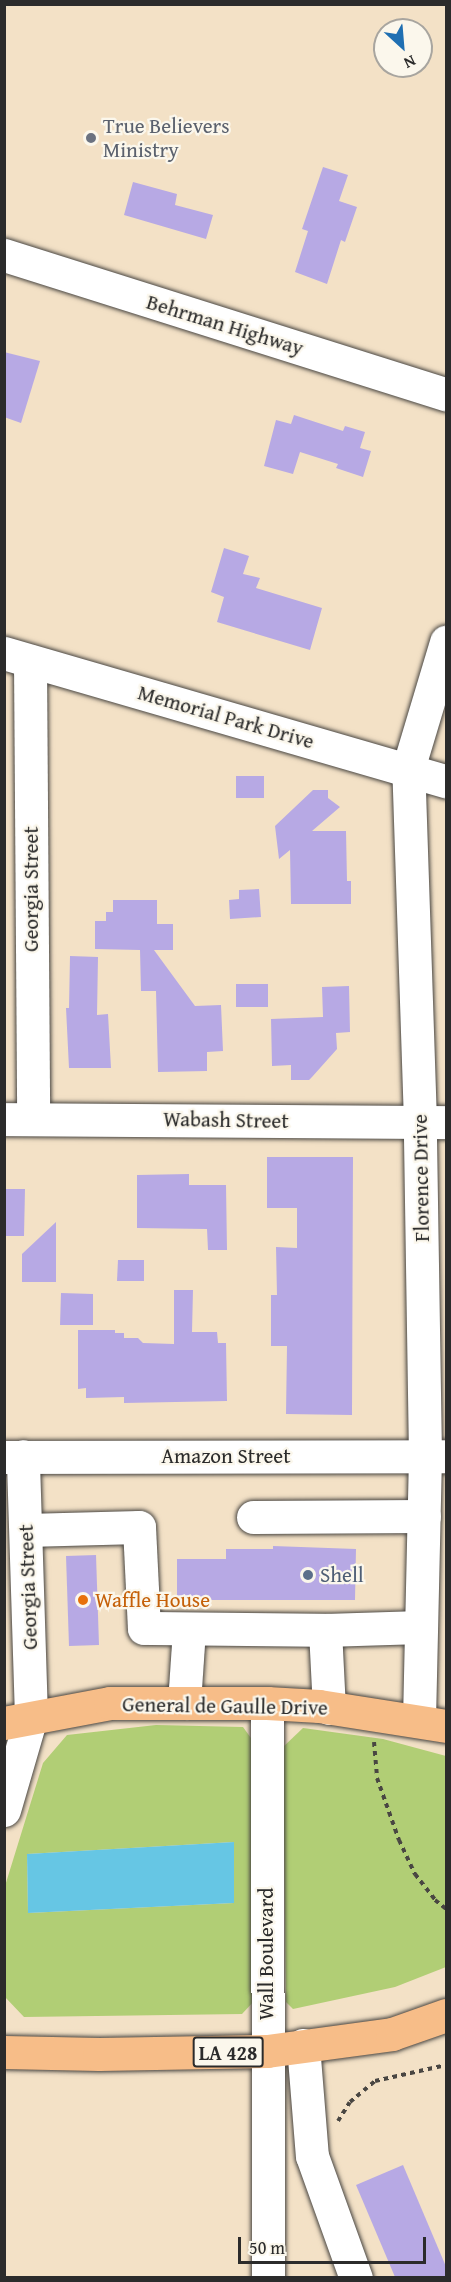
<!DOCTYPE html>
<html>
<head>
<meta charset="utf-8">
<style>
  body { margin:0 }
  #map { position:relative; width:451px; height:2282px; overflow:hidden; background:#f3e1c6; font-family:"Gentium Book Plus",serif }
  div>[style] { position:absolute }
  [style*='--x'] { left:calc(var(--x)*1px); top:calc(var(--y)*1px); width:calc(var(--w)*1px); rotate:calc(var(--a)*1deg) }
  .green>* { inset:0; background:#b1ce75 }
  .water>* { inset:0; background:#66c6e4 }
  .building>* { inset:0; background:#b7a9e4 }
  .path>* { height:4px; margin-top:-2px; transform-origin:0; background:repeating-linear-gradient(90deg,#494642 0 4.5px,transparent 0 9px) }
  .roads { filter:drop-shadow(0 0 2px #494642) drop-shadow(0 0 2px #494642) }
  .minor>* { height:33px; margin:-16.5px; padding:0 16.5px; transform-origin:16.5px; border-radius:16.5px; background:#fff }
  .major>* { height:33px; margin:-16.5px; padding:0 16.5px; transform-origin:16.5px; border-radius:16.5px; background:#f7bd88 }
  .dots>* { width:16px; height:16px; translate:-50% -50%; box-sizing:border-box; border:3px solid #fbf7ec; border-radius:50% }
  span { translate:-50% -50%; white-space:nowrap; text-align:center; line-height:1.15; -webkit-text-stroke:4.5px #fbf7ec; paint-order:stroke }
  .shield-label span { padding:2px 4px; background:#fbf7ec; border:2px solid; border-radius:4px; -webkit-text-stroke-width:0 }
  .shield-label { font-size:20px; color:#2b2b2b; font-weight:700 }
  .worship-label { font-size:21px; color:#5b616d }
  .left { translate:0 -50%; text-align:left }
  .street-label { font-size:21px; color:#2b2b2b }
  .service-label { font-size:21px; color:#4e5e75 }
  .food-label { font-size:21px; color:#c56008 }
  .frame { position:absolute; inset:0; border:6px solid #2b2b2b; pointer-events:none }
  .north { position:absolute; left:373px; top:18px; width:60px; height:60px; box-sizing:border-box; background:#fbf7ec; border:2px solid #a8a59f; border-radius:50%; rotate:154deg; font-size:16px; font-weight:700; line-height:24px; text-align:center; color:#2b2b2b }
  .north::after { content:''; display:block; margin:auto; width:21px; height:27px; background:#1f6fb2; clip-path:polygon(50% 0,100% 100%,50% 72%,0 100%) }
  .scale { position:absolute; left:238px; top:2237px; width:188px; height:27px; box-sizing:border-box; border:3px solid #2b2b2b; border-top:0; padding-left:8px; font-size:18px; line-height:21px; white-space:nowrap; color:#2b2b2b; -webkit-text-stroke:4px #fbf7ec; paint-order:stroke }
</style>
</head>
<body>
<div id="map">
  <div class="green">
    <i style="clip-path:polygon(evenodd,156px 1725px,243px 1727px,259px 1749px,257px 1998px,242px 2014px,24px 2017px,5px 1997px,5px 1886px,43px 1763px,67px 1735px,156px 1725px,234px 1842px,234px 1903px,28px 1913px,27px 1854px,234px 1842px)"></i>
    <i style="clip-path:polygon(303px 1728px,383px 1739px,446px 1756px,446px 1967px,395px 1987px,293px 2009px,286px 2002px,283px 1747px)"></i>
  </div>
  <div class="water">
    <i style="clip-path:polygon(234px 1842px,234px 1903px,28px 1913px,27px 1854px)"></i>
  </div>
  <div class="building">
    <i style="clip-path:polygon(323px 167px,348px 175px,339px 201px,357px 207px,345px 242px,341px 240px,327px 284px,295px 272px,308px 231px,302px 229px)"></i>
    <i style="clip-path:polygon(133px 182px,177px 194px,175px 205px,213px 215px,206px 239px,124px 215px)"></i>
    <i style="clip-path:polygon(4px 352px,40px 361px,21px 423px,4px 417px)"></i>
    <i style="clip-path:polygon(294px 415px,343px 431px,345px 426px,365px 432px,360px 448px,371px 451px,363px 477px,336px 468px,338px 464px,300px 452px,293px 474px,264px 466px,276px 420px,291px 424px)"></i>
    <i style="clip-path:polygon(224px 548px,249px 556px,243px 574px,260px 578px,256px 588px,322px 608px,310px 650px,217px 622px,224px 597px,211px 592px)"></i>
    <i style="clip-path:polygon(236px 776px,264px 776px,264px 798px,236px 798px)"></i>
    <i style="clip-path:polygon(313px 790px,328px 790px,328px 798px,340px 807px,312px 831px,346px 831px,347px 881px,351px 881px,351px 904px,291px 904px,290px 850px,279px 859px,275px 826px)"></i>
    <i style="clip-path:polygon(259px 889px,261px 917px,230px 919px,229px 900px,239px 899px,239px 890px)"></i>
    <i style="clip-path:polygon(113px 900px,157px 900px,157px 924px,173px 924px,173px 950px,154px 950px,195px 1006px,221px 1005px,223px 1051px,207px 1052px,207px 1071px,158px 1072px,156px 991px,141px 991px,140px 950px,95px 949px,95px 921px,106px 921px,106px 912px,113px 912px)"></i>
    <i style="clip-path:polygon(70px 956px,98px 957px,97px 1015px,108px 1014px,111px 1068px,69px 1068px,66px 1008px,69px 1008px)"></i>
    <i style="clip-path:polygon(236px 984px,268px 984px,268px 1007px,236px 1007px)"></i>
    <i style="clip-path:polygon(349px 986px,350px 1032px,336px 1033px,337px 1049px,312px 1077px,309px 1080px,291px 1080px,291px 1065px,272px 1066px,271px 1019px,323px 1017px,322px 987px)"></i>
    <i style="clip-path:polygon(267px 1157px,353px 1157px,352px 1415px,286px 1414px,287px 1346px,271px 1346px,271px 1295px,277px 1295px,276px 1247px,297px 1248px,297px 1208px,267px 1208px)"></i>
    <i style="clip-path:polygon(189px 1174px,189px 1185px,226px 1185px,227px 1250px,208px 1250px,207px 1229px,137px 1228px,137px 1175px)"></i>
    <i style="clip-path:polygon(4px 1189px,25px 1189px,24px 1236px,4px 1236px)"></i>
    <i style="clip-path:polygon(56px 1222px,56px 1282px,22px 1282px,22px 1254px)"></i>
    <i style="clip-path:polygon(118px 1260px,144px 1260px,144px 1281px,117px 1281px)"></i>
    <i style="clip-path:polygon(174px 1290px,193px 1290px,192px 1332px,217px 1332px,218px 1343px,226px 1343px,227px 1401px,124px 1403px,124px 1397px,86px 1398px,86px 1388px,78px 1389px,78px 1330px,115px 1330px,115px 1333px,124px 1333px,124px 1338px,138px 1338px,143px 1343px,174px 1344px)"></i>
    <i style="clip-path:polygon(61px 1293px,93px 1294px,93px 1325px,60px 1325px)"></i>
    <i style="clip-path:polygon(273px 1546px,356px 1549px,355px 1600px,177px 1600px,177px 1559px,226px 1559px,226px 1549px,273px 1549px)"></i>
    <i style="clip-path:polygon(96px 1555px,99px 1645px,69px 1646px,66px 1556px)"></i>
    <i style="clip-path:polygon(403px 2165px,447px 2269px,447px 2277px,395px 2277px,356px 2185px)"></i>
  </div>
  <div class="path">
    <i style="--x:374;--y:1742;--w:36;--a:85"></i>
    <i style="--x:377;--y:1778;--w:66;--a:70.5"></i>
    <i style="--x:399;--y:1840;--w:38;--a:65"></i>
    <i style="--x:415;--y:1874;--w:33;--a:52"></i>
    <i style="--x:435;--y:1900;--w:14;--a:39"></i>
    <i style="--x:338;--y:2121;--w:22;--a:-58"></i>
    <i style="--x:350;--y:2102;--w:33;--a:-40"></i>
    <i style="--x:375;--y:2081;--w:73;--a:-12.7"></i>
  </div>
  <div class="roads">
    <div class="minor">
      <i style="--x:4;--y:255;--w:463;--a:17.5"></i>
      <i style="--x:4;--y:653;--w:460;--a:16.2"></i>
      <i style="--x:30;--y:661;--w:457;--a:89.6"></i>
      <i style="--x:4;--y:1119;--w:442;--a:0.4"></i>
      <i style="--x:4;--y:1457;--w:442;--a:-0.1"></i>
      <i style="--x:253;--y:1517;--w:171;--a:-0.3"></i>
      <i style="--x:26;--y:1530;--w:113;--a:-1.5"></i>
      <i style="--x:139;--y:1527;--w:101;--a:87.2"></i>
      <i style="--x:144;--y:1628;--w:181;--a:0.6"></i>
      <i style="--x:325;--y:1630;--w:78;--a:87.1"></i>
      <i style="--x:325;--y:1630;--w:96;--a:-1.8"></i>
      <i style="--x:184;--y:1703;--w:73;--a:-86.1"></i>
      <i style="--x:267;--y:1703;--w:575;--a:89.9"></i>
      <i style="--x:419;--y:1720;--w:264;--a:-88.7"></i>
      <i style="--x:425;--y:1456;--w:334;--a:-90.9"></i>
      <i style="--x:420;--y:1122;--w:353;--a:-91.9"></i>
      <i style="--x:408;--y:769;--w:133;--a:-73.3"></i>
      <i style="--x:4;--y:1810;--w:97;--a:-73.8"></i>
      <i style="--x:31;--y:1717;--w:261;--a:-91.8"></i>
      <i style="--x:303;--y:2045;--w:111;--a:85.4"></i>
      <i style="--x:312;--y:2156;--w:130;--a:70.2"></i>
    </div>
    <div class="major">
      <i style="--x:4;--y:1723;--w:108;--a:-10.7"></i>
      <i style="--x:110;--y:1703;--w:157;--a:0"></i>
      <i style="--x:267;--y:1703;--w:52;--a:3.3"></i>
      <i style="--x:319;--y:1706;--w:129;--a:8.9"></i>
      <i style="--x:4;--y:2052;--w:95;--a:1.2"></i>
      <i style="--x:99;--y:2054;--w:168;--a:-1"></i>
      <i style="--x:267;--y:2051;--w:126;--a:-7.7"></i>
      <i style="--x:392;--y:2034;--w:57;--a:-19.4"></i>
    </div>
  </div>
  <div class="dots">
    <i style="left:91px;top:138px;background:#6b7280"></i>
    <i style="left:308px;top:1575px;background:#5c6f8a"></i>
    <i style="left:83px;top:1600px;background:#e8710a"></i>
  </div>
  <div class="shield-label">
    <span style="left:228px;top:2052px">LA 428</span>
  </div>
  <div class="worship-label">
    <span class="left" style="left:103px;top:138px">True Believers<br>Ministry</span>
  </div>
  <div class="street-label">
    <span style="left:225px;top:325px;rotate:17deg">Behrman Highway</span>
    <span style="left:226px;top:717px;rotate:16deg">Memorial Park Drive</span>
    <span style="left:31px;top:889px;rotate:-90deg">Georgia Street</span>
    <span style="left:226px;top:1120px;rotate:1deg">Wabash Street</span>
    <span style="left:421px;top:1178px;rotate:-91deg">Florence Drive</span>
    <span style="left:226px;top:1456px">Amazon Street</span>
    <span style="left:28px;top:1587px;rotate:-92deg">Georgia Street</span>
    <span style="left:225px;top:1706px;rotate:1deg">General de Gaulle Drive</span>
    <span style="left:266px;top:1954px;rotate:-90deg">Wall Boulevard</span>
  </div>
  <div class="service-label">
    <span class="left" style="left:320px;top:1575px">Shell</span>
  </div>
  <div class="food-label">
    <span class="left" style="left:95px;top:1600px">Waffle House</span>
  </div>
  <div class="frame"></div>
  <div class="north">N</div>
  <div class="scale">50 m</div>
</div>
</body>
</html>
